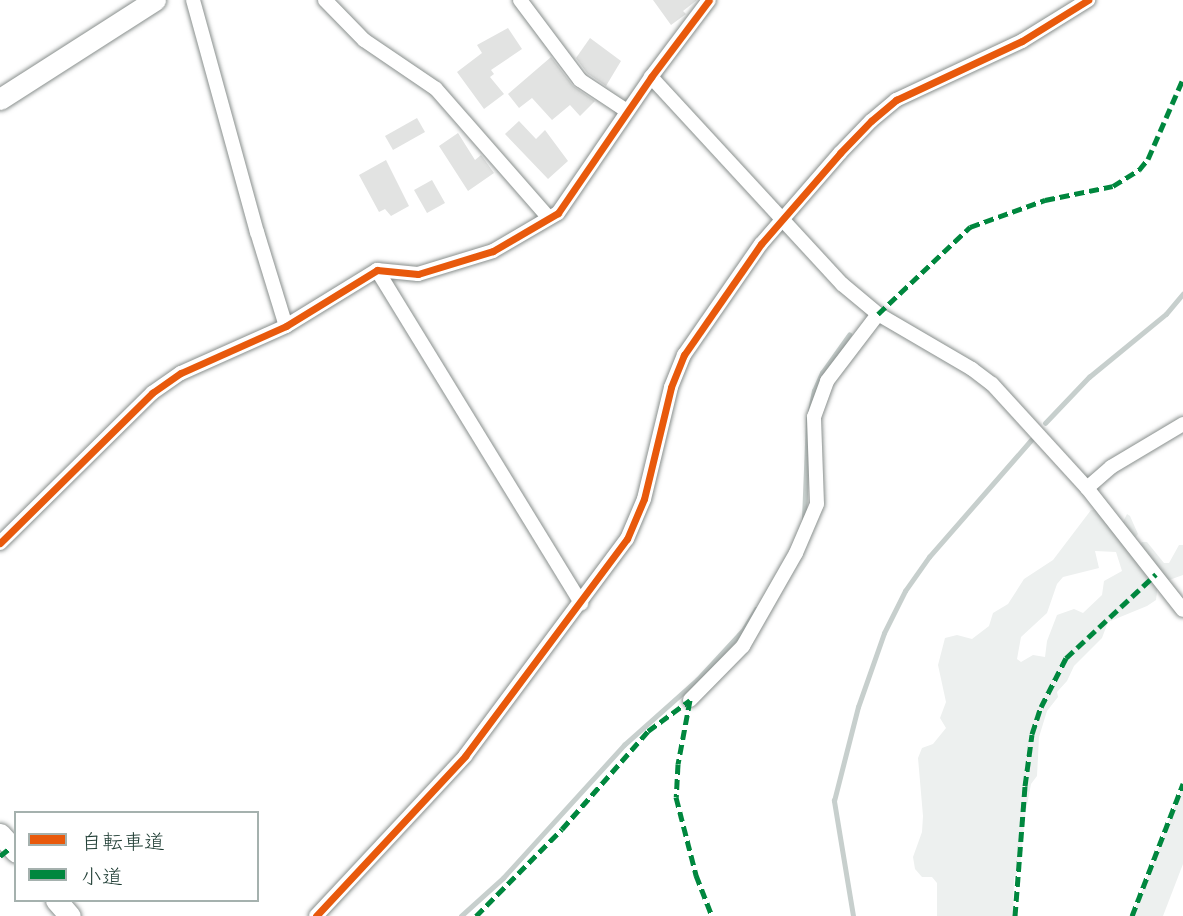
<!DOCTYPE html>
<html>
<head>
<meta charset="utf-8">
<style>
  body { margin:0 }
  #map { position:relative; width:1183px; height:916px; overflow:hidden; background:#fff; font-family:Mali,"Klee One",sans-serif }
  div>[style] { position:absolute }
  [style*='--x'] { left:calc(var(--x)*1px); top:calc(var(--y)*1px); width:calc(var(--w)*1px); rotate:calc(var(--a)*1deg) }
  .built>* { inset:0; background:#edf0ef }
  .stream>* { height:4.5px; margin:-2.25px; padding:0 2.25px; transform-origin:2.25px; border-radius:2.25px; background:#c7cfcd }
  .building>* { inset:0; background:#e2e3e2 }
  .roads { filter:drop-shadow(0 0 2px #898f8d) drop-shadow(0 0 2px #898f8d) }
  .street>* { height:14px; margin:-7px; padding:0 7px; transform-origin:7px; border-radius:7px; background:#fff }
  .secondary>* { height:21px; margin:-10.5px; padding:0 10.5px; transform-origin:10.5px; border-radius:10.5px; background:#fff }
  .quiet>* { height:5px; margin-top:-2.5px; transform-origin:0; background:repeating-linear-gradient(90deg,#00873e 0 10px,transparent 0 15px) }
  .cycleway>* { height:7px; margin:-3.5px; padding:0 3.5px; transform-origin:3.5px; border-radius:3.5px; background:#e8590c }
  span { translate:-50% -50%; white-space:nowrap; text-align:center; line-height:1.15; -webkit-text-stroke:6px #fff; paint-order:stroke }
  .legend { position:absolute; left:14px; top:811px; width:245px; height:91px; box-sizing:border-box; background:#fff; border:2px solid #a5b1ae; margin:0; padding:9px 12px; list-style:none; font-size:21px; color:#1f3d34 }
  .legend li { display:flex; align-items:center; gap:14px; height:35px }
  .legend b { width:35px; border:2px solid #a5b1ae }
</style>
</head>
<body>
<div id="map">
  <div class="built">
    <i style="clip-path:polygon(evenodd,1101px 509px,1122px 524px,1127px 514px,1130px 516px,1138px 534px,1133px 540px,1139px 547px,1142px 542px,1147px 542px,1164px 563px,1169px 563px,1179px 545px,1183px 545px,1183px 575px,1158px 584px,1156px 600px,1147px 606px,1108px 622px,1102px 638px,1074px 666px,1067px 681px,1057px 692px,1058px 697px,1047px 711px,1039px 737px,1037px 776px,1031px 784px,1025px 816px,1020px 867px,1014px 878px,1013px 916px,937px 916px,937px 883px,932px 877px,922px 877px,915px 869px,913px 857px,922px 832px,923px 816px,918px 758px,922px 748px,933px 744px,946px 728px,940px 718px,946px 702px,938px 665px,945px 638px,957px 635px,972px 639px,989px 626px,993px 613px,1008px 604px,1024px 579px,1053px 560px,1091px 510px,1101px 509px,1095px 551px,1116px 552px,1122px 571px,1104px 581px,1102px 595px,1083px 613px,1074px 609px,1057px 615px,1047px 641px,1045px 657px,1033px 655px,1021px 662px,1017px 659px,1021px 637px,1047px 613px,1057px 584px,1063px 577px,1099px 568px,1095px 551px)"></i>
    <i style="clip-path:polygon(1183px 784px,1183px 864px,1163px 916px,1132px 916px)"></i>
  </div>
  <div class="stream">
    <i style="--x:810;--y:411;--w:20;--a:-79"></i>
    <i style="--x:814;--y:391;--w:20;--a:-66"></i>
    <i style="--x:822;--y:373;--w:47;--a:-54.6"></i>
    <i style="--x:1045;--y:423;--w:64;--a:-46.3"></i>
    <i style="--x:1089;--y:377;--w:99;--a:-39.3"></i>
    <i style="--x:1166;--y:314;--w:26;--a:-50"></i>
    <i style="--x:804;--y:519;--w:100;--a:-87.7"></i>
    <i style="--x:461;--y:916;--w:57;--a:-42.1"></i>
    <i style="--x:503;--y:878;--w:180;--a:-47.7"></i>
    <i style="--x:624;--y:745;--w:98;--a:-41.7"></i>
    <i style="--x:697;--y:680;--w:69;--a:-47.3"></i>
    <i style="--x:744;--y:629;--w:23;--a:-59"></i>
    <i style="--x:853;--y:916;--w:117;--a:-99.4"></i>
    <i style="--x:834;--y:801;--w:97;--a:-75.7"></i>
    <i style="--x:858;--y:707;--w:78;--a:-70.6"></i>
    <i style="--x:884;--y:633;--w:47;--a:-63.4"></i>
    <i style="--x:905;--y:591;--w:42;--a:-54.8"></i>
    <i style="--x:929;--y:557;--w:155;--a:-48.9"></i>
  </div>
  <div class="building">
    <i style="clip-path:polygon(653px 0,697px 0,683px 11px,686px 14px,671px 25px)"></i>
    <i style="clip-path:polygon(508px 28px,522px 49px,491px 70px,494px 74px,490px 77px,504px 94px,484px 109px,457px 72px,482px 53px,477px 45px)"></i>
    <i style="clip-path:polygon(590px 38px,621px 61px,606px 86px,587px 73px,576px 58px)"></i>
    <i style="clip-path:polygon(551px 57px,573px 86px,595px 101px,580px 116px,570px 105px,552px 120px,532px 98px,519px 108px,508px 94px)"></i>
    <i style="clip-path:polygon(417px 118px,425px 132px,393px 150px,385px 136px)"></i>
    <i style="clip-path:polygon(519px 121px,536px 139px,545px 130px,568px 161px,548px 179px,505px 134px)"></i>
    <i style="clip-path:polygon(458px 133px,475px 160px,481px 155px,494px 173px,468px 191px,439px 146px)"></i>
    <i style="clip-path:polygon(386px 160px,409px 206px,391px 216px,385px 209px,379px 212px,359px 175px)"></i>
    <i style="clip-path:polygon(432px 180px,445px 203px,427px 213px,414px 190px)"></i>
  </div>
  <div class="roads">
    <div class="street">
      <i style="--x:193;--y:0;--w:241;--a:74.6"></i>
      <i style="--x:257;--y:232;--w:98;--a:72.9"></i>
      <i style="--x:325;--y:0;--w:56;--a:45.7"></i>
      <i style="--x:364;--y:40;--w:87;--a:34.2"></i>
      <i style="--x:436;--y:89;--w:171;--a:48.8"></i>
      <i style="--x:520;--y:0;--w:100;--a:53.1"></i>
      <i style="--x:580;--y:80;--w:56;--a:33.4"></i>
      <i style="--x:651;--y:77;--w:282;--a:47.3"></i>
      <i style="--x:842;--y:284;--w:47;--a:39.8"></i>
      <i style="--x:878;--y:314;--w:109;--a:30.3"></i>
      <i style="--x:972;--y:369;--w:25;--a:37"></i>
      <i style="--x:992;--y:384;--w:141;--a:47.6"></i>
      <i style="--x:1087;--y:488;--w:155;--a:51.8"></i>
      <i style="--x:377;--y:270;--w:391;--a:58.5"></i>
      <i style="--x:1087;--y:488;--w:32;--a:-41"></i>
      <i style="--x:1111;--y:467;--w:84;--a:-30.8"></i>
      <i style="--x:0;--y:543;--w:214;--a:-44.6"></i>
      <i style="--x:152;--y:393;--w:35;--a:-35"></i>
      <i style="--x:181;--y:373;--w:115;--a:-24.1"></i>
      <i style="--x:286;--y:326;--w:107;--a:-31.6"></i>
      <i style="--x:377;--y:270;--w:41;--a:5.6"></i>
      <i style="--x:418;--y:274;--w:78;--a:-17"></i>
      <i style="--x:493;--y:251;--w:75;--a:-30.3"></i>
      <i style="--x:558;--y:213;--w:165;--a:-55.6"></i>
      <i style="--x:651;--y:77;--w:96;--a:-53"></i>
      <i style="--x:690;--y:700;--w:76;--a:-45.5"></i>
      <i style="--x:743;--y:646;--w:107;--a:-60.3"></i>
      <i style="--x:796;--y:553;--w:53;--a:-66.8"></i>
      <i style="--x:817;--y:504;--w:87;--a:-92"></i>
      <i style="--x:814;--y:417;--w:38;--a:-70"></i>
      <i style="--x:827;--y:381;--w:84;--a:-52.7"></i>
      <i style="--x:316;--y:916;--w:219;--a:-47"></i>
      <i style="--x:465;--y:756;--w:271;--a:-53.3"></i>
      <i style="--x:627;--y:539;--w:43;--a:-67"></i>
      <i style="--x:644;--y:499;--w:115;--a:-76.4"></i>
      <i style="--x:671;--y:387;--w:35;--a:-68"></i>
      <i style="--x:684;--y:355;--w:135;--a:-55.3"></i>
      <i style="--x:761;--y:244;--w:121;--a:-49"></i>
      <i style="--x:840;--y:153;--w:45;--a:-45.9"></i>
      <i style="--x:871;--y:121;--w:33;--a:-40"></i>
      <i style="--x:896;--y:100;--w:139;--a:-25.1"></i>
      <i style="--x:1022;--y:41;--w:78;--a:-31.8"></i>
    </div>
    <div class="secondary">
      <i style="--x:0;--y:99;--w:184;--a:-32.6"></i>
      <i style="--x:0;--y:834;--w:24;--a:48"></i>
      <i style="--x:56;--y:900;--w:21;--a:49"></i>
    </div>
  </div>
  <div class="quiet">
    <i style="--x:878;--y:314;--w:127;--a:-43.4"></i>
    <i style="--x:970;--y:227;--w:80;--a:-19.8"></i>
    <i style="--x:1045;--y:200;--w:69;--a:-11.6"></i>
    <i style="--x:1113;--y:186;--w:31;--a:-32"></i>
    <i style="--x:1139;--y:170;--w:14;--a:-51"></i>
    <i style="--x:1148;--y:159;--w:87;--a:-66.4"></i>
    <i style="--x:690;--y:700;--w:65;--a:100.6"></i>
    <i style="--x:678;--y:764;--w:33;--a:93"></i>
    <i style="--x:676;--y:797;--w:81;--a:75.6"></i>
    <i style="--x:696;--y:875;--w:44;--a:68.7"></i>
    <i style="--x:0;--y:856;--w:14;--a:-39"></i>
    <i style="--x:476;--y:916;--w:122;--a:-45.3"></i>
    <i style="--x:562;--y:829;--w:130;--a:-48.7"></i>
    <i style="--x:648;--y:731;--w:52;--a:-36.4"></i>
    <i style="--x:1015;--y:916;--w:130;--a:-85.6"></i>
    <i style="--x:1025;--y:786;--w:52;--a:-82.3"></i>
    <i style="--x:1032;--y:734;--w:28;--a:-72"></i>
    <i style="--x:1041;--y:707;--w:55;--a:-63"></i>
    <i style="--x:1066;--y:658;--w:123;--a:-43"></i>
    <i style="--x:1132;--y:916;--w:142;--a:-68.9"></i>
  </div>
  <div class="cycleway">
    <i style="--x:0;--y:543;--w:214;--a:-44.6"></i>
    <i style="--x:152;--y:393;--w:35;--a:-35"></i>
    <i style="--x:181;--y:373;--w:115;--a:-24.1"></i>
    <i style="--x:286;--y:326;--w:107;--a:-31.6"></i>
    <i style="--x:377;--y:270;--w:41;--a:5.6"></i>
    <i style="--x:418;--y:274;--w:78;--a:-17"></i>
    <i style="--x:493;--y:251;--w:75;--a:-30.3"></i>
    <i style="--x:558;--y:213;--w:165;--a:-55.6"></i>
    <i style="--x:651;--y:77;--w:96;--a:-53"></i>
    <i style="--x:316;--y:916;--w:219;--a:-47"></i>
    <i style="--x:465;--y:756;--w:271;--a:-53.3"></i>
    <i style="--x:627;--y:539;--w:43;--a:-67"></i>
    <i style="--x:644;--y:499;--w:115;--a:-76.4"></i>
    <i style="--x:671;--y:387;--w:35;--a:-68"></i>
    <i style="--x:684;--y:355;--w:135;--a:-55.3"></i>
    <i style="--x:761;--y:244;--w:121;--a:-49"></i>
    <i style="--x:840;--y:153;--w:45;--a:-45.9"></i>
    <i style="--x:871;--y:121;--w:33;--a:-40"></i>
    <i style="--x:896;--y:100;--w:139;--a:-25.1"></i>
    <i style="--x:1022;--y:41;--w:78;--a:-31.8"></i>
  </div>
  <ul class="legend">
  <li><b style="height:9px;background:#e8590c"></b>自転車道</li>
  <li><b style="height:9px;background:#00873e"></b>小道</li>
  </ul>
</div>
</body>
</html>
